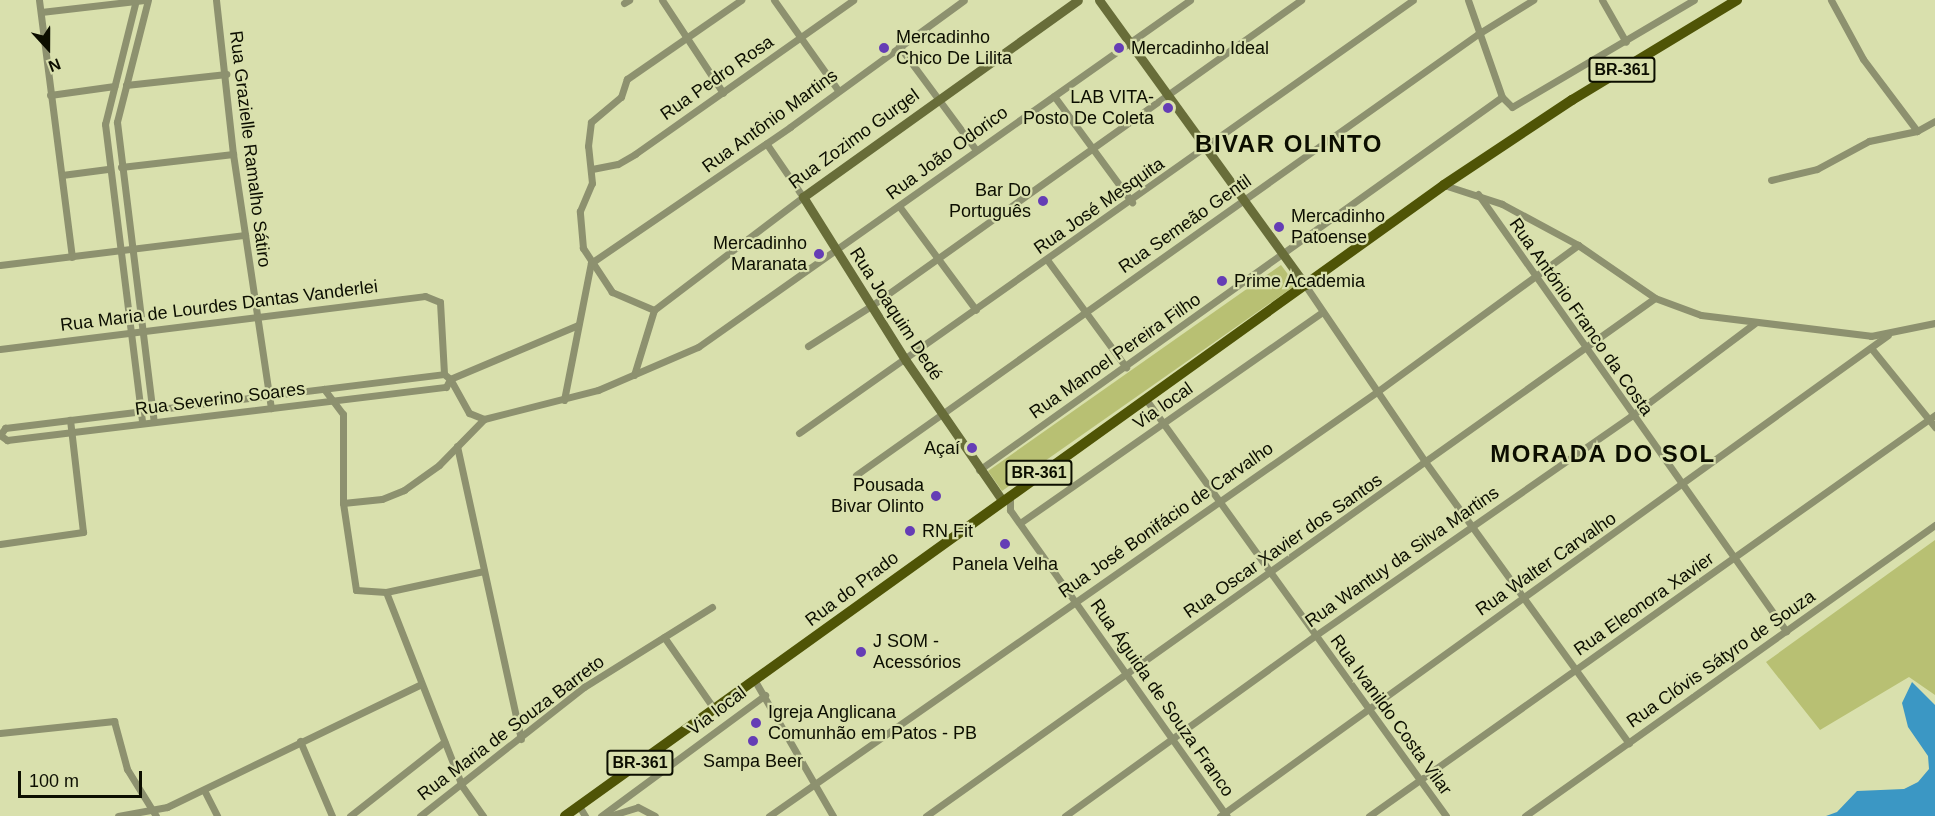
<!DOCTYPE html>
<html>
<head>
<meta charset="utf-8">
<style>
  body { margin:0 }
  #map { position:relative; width:1935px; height:816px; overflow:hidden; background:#d9e0ad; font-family:Helvetica,sans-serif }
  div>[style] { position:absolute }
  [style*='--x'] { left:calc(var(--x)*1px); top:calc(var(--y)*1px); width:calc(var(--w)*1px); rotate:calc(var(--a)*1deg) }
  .green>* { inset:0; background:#b8c073 }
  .water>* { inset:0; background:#3b97c4 }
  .street>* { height:7px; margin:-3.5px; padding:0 3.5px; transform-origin:3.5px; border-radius:3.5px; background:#8d916f }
  .secondary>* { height:9px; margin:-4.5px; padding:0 4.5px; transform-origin:4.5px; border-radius:4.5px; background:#686d39 }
  .primary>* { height:10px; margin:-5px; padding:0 5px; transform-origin:5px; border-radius:5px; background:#4f5406 }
  .dots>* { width:16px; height:16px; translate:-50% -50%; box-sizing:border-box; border:3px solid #d9e0ad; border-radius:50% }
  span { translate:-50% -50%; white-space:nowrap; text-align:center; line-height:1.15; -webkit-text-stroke:4.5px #d9e0ad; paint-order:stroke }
  .shield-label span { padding:2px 4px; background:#d9e0ad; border:2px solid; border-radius:4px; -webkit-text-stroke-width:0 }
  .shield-label { font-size:16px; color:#0c0e00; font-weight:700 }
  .poi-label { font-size:18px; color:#0c0e00 }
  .left { translate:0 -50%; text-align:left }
  .right { translate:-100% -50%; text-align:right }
  .street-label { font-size:18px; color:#0c0e00 }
  .district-label { font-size:24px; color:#0c0e00; font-weight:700; letter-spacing:1.5px }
  .north { position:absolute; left:18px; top:18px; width:60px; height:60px; -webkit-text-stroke:4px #d9e0ad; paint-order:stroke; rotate:159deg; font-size:16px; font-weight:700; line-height:24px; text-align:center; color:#0c0e00 }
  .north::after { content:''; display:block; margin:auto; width:21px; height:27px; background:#0c0e00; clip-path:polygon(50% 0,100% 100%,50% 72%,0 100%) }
  .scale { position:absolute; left:18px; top:771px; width:124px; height:27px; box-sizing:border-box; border:3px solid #0c0e00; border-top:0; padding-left:8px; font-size:18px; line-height:21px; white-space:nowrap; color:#0c0e00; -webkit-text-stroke:4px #d9e0ad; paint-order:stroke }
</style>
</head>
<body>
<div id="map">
  <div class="green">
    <i style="clip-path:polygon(1281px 265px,1296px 285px,1002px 491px,988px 471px)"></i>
    <i style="clip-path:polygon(1935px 540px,1935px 695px,1909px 677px,1820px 730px,1766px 662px)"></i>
  </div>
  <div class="water">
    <i style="clip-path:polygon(1912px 682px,1935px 705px,1935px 816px,1826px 816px,1837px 812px,1857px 791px,1904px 789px,1918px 782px,1929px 769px,1928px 756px,1908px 727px,1902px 703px)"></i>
  </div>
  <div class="street">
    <i style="--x:39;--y:0;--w:259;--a:82.7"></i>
    <i style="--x:136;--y:0;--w:128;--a:104"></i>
    <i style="--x:105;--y:124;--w:301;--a:82.9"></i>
    <i style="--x:148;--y:0;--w:126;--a:104.3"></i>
    <i style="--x:117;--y:122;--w:302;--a:83"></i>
    <i style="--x:216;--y:0;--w:155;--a:83.7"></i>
    <i style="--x:233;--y:154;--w:257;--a:81.5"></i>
    <i style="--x:662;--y:0;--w:111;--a:56.7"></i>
    <i style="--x:774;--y:0;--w:110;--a:54.6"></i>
    <i style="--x:1468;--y:0;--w:103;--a:70.7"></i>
    <i style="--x:1502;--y:97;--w:14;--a:45"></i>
    <i style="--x:1512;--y:107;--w:211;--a:-30.5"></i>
    <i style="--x:1602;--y:0;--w:48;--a:60.3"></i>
    <i style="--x:1831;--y:0;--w:67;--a:61.5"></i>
    <i style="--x:1863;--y:59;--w:90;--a:53.1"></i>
    <i style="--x:624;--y:3;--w:6;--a:-31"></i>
    <i style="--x:41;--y:12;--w:104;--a:-6.6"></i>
    <i style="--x:899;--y:46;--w:129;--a:53.5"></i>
    <i style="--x:126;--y:85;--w:101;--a:-6.3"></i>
    <i style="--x:50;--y:95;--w:65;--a:-8"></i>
    <i style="--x:1054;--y:96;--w:132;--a:53.7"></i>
    <i style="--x:121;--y:167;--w:113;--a:-6.6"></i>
    <i style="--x:592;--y:169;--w:26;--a:-11"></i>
    <i style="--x:618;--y:164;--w:20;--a:-30"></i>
    <i style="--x:635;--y:154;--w:267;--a:-35.2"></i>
    <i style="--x:62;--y:175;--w:46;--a:-7.4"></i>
    <i style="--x:1771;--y:180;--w:47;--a:-13.4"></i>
    <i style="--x:1817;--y:169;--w:59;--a:-28.3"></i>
    <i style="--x:1869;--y:141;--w:49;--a:-11.8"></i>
    <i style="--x:1917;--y:131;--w:21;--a:-29"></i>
    <i style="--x:1444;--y:185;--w:61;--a:18.1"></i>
    <i style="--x:1502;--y:204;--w:86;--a:28.3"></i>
    <i style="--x:1578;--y:245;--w:93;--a:34.5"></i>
    <i style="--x:1655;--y:298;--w:49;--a:20.3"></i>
    <i style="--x:1701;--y:315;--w:171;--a:7"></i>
    <i style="--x:1871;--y:336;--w:65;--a:-11.5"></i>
    <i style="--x:1478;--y:194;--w:535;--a:54.82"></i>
    <i style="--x:899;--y:206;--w:129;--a:53.5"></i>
    <i style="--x:1048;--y:261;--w:132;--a:53.7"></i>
    <i style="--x:0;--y:265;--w:247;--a:-7"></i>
    <i style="--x:1305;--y:285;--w:215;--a:55.8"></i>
    <i style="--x:1426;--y:463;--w:346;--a:54.1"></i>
    <i style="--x:654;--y:310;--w:46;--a:-156.8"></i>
    <i style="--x:612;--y:292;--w:53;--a:-123.4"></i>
    <i style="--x:583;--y:248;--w:37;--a:-95"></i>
    <i style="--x:580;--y:211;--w:30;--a:-67"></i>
    <i style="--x:592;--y:183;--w:37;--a:-96"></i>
    <i style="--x:588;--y:146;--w:24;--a:-83"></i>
    <i style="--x:591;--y:122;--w:39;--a:-40"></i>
    <i style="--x:621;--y:97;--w:19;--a:-72"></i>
    <i style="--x:627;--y:79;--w:139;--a:-34.7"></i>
    <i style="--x:654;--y:310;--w:187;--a:-37.2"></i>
    <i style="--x:803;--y:197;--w:65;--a:-124.4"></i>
    <i style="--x:808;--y:346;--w:75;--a:-32.4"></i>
    <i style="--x:871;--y:306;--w:528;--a:-35.44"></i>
    <i style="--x:1871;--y:348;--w:102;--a:51"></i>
    <i style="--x:0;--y:349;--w:428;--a:-7.1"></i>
    <i style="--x:425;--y:296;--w:16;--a:22"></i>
    <i style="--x:440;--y:302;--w:72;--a:86.8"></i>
    <i style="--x:634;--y:375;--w:68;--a:-72.9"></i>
    <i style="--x:324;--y:389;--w:31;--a:53"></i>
    <i style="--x:343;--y:414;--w:89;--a:90"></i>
    <i style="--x:343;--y:503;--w:88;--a:81.5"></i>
    <i style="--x:356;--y:590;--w:30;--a:4"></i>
    <i style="--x:386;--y:592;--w:100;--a:-12.1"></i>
    <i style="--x:1145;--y:398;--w:515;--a:54.24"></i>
    <i style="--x:564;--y:400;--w:140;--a:-78.9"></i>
    <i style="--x:591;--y:263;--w:241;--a:-34.3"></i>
    <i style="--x:790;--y:127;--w:215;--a:-36.1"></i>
    <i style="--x:484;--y:419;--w:16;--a:-158"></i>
    <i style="--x:469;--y:413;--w:39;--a:-119"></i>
    <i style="--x:450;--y:379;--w:139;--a:-22.9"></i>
    <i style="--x:799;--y:433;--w:751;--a:-35.19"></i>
    <i style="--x:0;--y:435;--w:9;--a:36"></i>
    <i style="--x:7;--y:440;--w:442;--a:-6.9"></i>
    <i style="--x:446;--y:387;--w:9;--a:-63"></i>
    <i style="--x:450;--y:379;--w:8;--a:-140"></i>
    <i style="--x:0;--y:435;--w:9;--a:-54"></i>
    <i style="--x:5;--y:428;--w:442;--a:-7"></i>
    <i style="--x:457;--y:446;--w:300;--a:77.7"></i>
    <i style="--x:979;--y:470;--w:642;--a:-35.5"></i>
    <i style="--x:856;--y:475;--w:762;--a:-35.34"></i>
    <i style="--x:1478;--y:34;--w:65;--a:-31.7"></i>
    <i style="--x:1010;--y:495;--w:15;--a:90"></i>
    <i style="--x:1010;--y:510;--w:375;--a:54.7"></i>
    <i style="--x:343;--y:503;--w:39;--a:-6"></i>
    <i style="--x:382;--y:499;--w:24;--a:-22"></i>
    <i style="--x:404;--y:490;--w:43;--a:-35.5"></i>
    <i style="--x:439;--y:465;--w:64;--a:-45.6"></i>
    <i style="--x:484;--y:419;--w:118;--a:-14.3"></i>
    <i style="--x:598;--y:390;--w:109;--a:-23.3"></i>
    <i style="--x:698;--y:347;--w:602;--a:-35.19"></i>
    <i style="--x:1020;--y:523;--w:368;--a:-34.9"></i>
    <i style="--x:0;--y:544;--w:84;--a:-8.2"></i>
    <i style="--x:83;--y:532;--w:113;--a:-96.6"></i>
    <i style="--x:386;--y:592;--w:208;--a:68.6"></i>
    <i style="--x:462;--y:786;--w:37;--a:55"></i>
    <i style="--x:664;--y:637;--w:89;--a:55.1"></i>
    <i style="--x:755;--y:681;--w:156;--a:60"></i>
    <i style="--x:0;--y:733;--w:115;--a:-6"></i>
    <i style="--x:114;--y:721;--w:50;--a:74.8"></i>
    <i style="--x:127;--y:769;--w:55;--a:58.3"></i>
    <i style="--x:300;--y:741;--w:82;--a:66.9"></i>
    <i style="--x:204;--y:790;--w:29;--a:63"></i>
    <i style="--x:579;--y:806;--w:12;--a:59"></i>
    <i style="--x:118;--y:816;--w:50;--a:-10.4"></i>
    <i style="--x:167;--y:807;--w:282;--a:-25.8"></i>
    <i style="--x:350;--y:816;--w:120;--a:-38.2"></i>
    <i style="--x:420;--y:816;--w:209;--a:-38.2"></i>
    <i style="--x:584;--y:687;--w:151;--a:-32"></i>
    <i style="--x:601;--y:816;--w:204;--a:-36.4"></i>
    <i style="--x:609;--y:816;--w:30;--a:-17"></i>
    <i style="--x:638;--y:807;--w:19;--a:28"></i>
    <i style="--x:769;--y:816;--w:743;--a:-34.91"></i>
    <i style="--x:1378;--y:391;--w:248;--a:-36.1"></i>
    <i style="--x:926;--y:816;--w:894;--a:-35.4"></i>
    <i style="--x:1065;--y:816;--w:309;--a:-35.8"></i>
    <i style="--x:1316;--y:635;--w:384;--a:-34.8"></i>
    <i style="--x:1631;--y:416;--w:156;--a:-36.9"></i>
    <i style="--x:1220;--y:816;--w:823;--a:-35.76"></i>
    <i style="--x:1369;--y:816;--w:694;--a:-35.32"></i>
    <i style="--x:1525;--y:816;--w:503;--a:-35.37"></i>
  </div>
  <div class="secondary">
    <i style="--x:1099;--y:0;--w:352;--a:54.1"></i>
    <i style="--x:1002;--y:500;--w:169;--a:-124.6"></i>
    <i style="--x:906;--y:361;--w:194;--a:-122.1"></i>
    <i style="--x:803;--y:197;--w:338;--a:-35.6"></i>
  </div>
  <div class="primary">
    <i style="--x:565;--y:816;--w:1082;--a:-35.67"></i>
    <i style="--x:1444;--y:185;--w:154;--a:-33.6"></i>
    <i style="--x:1572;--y:100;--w:193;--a:-31.2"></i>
  </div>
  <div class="dots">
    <i style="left:884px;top:48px;background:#653db5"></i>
    <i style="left:1119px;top:48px;background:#653db5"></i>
    <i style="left:1168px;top:108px;background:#653db5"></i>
    <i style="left:1043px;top:201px;background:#653db5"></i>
    <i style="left:1279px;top:227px;background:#653db5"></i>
    <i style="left:819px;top:254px;background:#653db5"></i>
    <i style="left:1222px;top:281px;background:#653db5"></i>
    <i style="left:972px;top:448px;background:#653db5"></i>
    <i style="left:936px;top:496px;background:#653db5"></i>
    <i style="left:910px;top:531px;background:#653db5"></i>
    <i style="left:1005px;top:544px;background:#653db5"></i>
    <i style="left:861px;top:652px;background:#653db5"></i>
    <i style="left:756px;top:723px;background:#653db5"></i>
    <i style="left:753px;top:741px;background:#653db5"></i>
  </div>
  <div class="shield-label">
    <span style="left:1622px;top:70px">BR-361</span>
    <span style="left:1039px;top:473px">BR-361</span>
    <span style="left:640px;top:763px">BR-361</span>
  </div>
  <div class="poi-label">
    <span class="left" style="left:896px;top:48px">Mercadinho<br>Chico De Lilita</span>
    <span class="left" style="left:1131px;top:48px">Mercadinho Ideal</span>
    <span class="right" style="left:1154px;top:108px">LAB VITA-<br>Posto De Coleta</span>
    <span class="right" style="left:1031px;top:201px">Bar Do<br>Português</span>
    <span class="left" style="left:1291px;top:227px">Mercadinho<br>Patoense</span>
    <span class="right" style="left:807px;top:254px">Mercadinho<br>Maranata</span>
    <span class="left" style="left:1234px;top:281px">Prime Academia</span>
    <span class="right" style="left:960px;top:448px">Açaí</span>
    <span class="right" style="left:924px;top:496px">Pousada<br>Bivar Olinto</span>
    <span class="left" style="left:922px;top:531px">RN Fit</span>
    <span style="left:1005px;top:564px">Panela Velha</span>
    <span class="left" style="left:873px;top:652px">J SOM -<br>Acessórios</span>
    <span class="left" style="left:768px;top:723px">Igreja Anglicana<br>Comunhão em Patos - PB</span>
    <span style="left:753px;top:761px">Sampa Beer</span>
  </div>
  <div class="street-label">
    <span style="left:717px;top:78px;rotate:-35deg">Rua Pedro Rosa</span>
    <span style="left:770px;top:121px;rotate:-36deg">Rua Antônio Martins</span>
    <span style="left:854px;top:139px;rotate:-36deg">Rua Zozimo Gurgel</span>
    <span style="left:250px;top:149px;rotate:83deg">Rua Grazielle Ramalho Sátiro</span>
    <span style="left:947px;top:153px;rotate:-36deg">Rua João Odorico</span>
    <span style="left:1099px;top:206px;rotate:-35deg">Rua José Mesquita</span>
    <span style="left:1185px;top:224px;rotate:-35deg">Rua Semeão Gentil</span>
    <span style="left:219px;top:306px;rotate:-7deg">Rua Maria de Lourdes Dantas Vanderlei</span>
    <span style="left:896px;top:314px;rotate:57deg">Rua Joaquim Dedé</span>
    <span style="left:1581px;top:317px;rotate:55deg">Rua António Franco da Costa</span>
    <span style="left:1115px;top:356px;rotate:-35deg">Rua Manoel Pereira Filho</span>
    <span style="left:220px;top:399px;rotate:-7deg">Rua Severino Soares</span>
    <span style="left:1163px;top:406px;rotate:-35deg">Via local</span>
    <span style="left:1166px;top:520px;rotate:-35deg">Rua José Bonifácio de Carvalho</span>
    <span style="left:1283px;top:546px;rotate:-35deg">Rua Oscar Xavier dos Santos</span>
    <span style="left:1402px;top:557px;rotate:-35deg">Rua Wantuy da Silva Martins</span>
    <span style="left:1546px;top:564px;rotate:-35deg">Rua Walter Carvalho</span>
    <span style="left:852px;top:589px;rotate:-37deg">Rua do Prado</span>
    <span style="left:1644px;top:604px;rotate:-35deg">Rua Eleonora Xavier</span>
    <span style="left:1721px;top:659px;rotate:-35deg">Rua Clóvis Sátyro de Souza</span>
    <span style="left:1162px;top:698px;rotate:55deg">Rua Águida de Souza Franco</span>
    <span style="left:717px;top:711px;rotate:-37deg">Via local</span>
    <span style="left:1391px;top:715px;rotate:54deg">Rua Ivanildo Costa Vilar</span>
    <span style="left:511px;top:728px;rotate:-37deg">Rua Maria de Souza Barreto</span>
  </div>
  <div class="district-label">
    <span style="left:1289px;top:144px">BIVAR OLINTO</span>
    <span style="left:1603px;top:454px">MORADA DO SOL</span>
  </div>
  <div class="north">N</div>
  <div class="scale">100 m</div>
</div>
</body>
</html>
